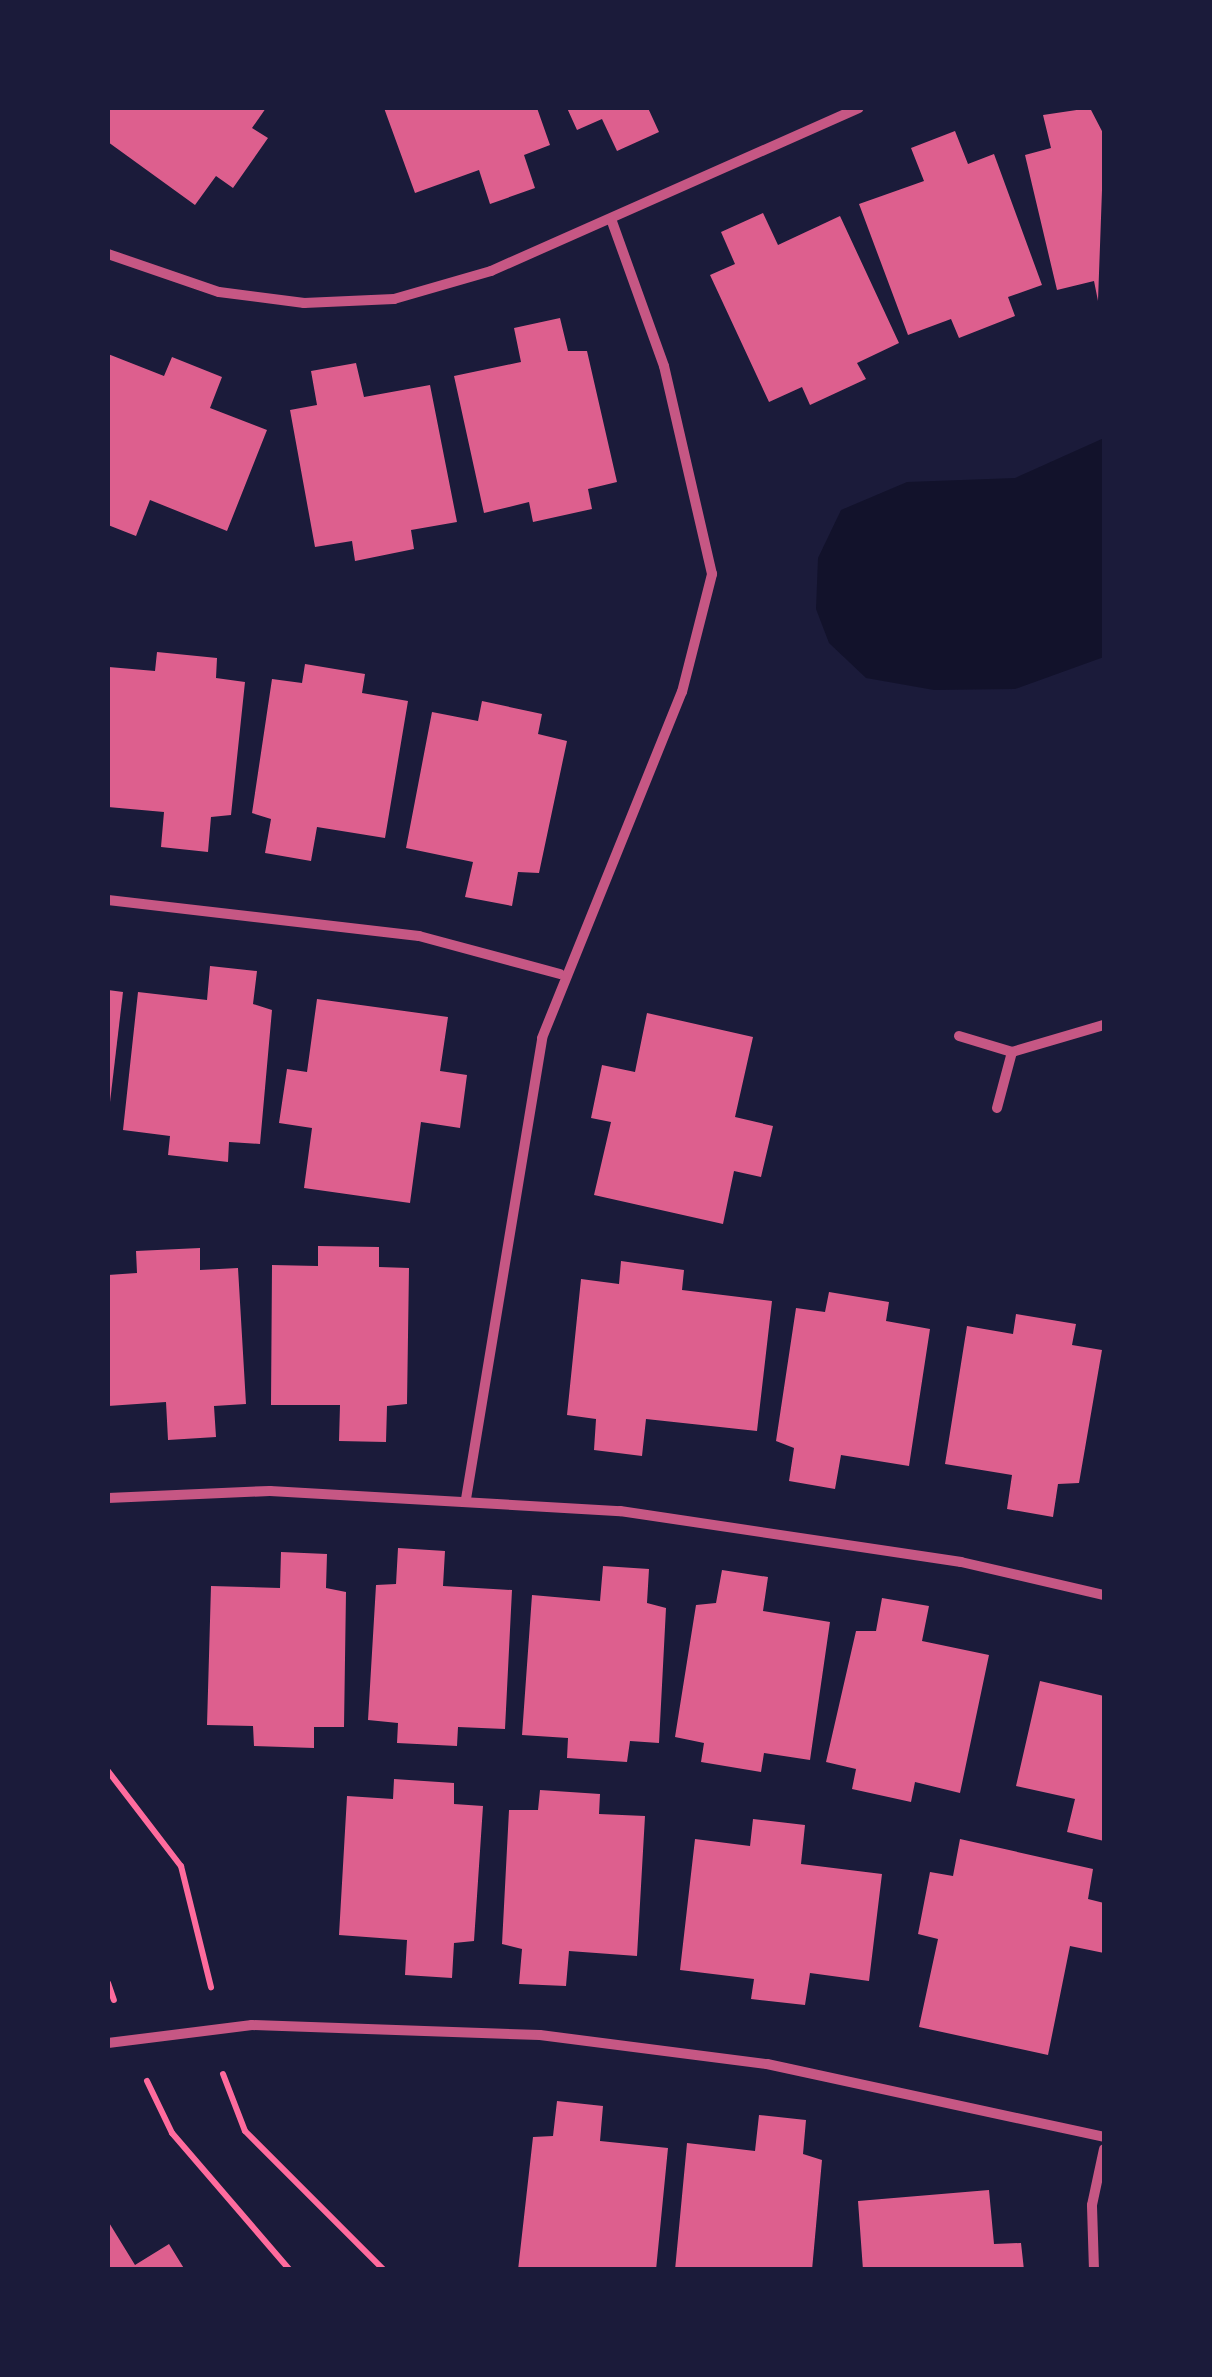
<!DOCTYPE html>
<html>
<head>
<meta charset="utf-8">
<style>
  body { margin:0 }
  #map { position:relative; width:1212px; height:2377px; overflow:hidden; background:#1b1b3a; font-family:"DM Sans",sans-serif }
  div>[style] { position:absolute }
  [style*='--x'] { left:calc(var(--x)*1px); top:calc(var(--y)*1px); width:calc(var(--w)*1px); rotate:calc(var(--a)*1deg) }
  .water>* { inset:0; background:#12122b }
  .building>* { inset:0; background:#dd5f8e }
  .path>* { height:6px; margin:-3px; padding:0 3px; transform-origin:3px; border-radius:3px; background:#ff6b9d }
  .minor>* { height:10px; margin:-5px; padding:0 5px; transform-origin:5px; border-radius:5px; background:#c65784 }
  span { translate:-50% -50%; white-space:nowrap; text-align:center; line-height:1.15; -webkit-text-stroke:8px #1b1b3a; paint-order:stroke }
  .frame { position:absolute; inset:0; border:110px solid #1b1b3a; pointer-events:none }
</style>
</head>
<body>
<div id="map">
  <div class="water">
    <i style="clip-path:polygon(1104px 438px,1104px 657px,1015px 689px,934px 690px,866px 678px,829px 643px,816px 609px,818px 558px,841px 510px,907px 482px,1015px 478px)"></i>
  </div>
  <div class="building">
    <i style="clip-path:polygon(108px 108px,266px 108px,252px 128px,268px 138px,233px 188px,216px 176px,195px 205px,108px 142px)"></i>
    <i style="clip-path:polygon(384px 108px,537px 108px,550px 145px,524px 155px,535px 188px,490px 204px,479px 170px,415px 193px)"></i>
    <i style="clip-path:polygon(567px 108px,648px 108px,659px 132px,617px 151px,602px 119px,577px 130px)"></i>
    <i style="clip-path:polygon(1090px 108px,1104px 135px,1098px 301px,1094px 281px,1057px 290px,1025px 155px,1051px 148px,1043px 115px)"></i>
    <i style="clip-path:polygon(955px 131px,968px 164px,994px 154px,1042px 285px,1008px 297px,1015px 316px,959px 338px,951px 319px,908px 335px,859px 204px,924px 181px,911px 148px)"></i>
    <i style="clip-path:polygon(763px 213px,778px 245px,840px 216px,899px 343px,857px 363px,866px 379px,810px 405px,802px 387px,769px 402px,710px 275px,735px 264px,721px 232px)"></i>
    <i style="clip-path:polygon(560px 318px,568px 351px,587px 351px,617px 482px,588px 489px,592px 509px,533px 522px,529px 502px,484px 513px,454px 376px,521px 362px,514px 328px)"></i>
    <i style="clip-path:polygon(108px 354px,164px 376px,172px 357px,222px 377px,210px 408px,267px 430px,227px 531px,150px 500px,136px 536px,108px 525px)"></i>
    <i style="clip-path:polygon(356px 363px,364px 397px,430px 385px,457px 522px,411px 530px,414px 549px,355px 561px,352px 541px,315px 547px,290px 410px,317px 405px,311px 371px)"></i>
    <i style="clip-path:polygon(157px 652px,217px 658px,216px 678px,245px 682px,231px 815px,211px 817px,208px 852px,161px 847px,164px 812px,108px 807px,109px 667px,155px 671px)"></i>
    <i style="clip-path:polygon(305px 664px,365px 674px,362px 693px,408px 701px,385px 838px,317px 827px,311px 861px,265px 853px,271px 819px,252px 813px,272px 679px,302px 683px)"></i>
    <i style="clip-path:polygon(482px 701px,542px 714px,538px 734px,567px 741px,539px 873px,518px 872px,512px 906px,465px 897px,473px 862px,406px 848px,432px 712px,478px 721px)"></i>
    <i style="clip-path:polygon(210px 966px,257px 971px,253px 1004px,272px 1010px,260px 1144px,229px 1142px,228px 1162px,168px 1155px,170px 1136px,123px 1130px,138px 992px,207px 1000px)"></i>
    <i style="clip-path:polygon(108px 990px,123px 992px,110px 1102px,108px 1102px)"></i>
    <i style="clip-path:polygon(317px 999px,448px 1017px,440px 1071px,467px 1075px,460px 1128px,421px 1122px,410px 1203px,304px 1188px,312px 1128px,279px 1123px,287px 1069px,307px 1072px)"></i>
    <i style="clip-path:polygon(647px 1013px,753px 1037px,735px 1117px,773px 1126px,761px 1177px,734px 1171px,723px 1224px,594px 1195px,611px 1122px,591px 1118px,602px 1065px,635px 1072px)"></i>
    <i style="clip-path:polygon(318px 1246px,379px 1247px,379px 1267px,409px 1268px,407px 1404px,387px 1406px,386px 1442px,339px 1441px,340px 1405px,271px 1405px,272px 1265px,318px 1266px)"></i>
    <i style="clip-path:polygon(200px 1248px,200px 1270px,238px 1268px,246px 1404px,214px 1406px,216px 1437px,168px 1440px,166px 1402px,108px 1406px,108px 1275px,137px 1273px,136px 1251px)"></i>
    <i style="clip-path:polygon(621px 1261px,684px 1270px,682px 1290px,772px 1301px,757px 1431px,646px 1419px,642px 1456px,594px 1450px,596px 1419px,567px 1415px,581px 1279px,619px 1284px)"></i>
    <i style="clip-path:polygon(829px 1292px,889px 1302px,886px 1321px,930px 1329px,909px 1466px,841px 1455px,835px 1489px,789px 1481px,794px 1448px,776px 1441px,796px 1308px,825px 1312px)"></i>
    <i style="clip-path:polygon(1016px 1314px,1076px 1324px,1072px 1345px,1102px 1350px,1079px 1483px,1058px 1484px,1053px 1517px,1007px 1509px,1012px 1475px,945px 1464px,967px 1326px,1013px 1334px)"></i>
    <i style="clip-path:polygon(398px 1548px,445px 1551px,443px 1586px,512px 1590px,505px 1729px,458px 1727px,457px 1746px,397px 1743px,398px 1723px,368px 1720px,376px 1585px,396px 1584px)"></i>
    <i style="clip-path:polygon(281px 1552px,327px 1554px,326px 1588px,346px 1592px,344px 1727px,314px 1727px,314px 1748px,254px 1746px,253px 1726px,207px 1725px,211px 1586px,280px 1588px)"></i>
    <i style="clip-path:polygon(603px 1566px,649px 1569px,647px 1603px,666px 1608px,659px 1743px,630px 1741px,627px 1762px,567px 1758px,568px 1738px,522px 1735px,532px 1595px,600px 1601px)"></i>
    <i style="clip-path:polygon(722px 1570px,768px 1577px,763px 1611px,830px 1622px,810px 1760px,764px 1753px,761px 1772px,701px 1762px,704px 1743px,675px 1737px,696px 1605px,716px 1603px)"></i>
    <i style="clip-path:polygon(882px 1598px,929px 1606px,922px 1641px,989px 1655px,960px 1793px,915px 1782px,911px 1802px,852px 1789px,856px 1769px,826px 1762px,856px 1631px,876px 1631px)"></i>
    <i style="clip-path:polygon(1040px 1681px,1104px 1696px,1104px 1841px,1067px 1832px,1075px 1799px,1016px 1786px)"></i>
    <i style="clip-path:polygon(394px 1779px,454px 1783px,454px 1804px,483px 1806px,474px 1941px,454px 1943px,452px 1978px,405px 1975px,407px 1940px,339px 1935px,347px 1796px,393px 1799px)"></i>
    <i style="clip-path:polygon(540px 1790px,600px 1794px,599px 1814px,645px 1816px,637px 1956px,569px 1951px,566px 1986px,519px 1984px,522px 1949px,502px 1944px,509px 1810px,538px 1810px)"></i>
    <i style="clip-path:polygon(753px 1819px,805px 1825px,801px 1864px,882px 1874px,869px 1981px,810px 1973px,805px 2005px,751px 1999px,754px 1979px,680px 1970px,695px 1839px,750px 1846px)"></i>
    <i style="clip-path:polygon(960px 1839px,1093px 1869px,1088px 1899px,1104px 1903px,1104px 1953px,1070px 1946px,1048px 2055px,919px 2027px,938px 1939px,918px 1934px,930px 1872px,953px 1876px)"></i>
    <i style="clip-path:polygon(557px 2101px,603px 2106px,600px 2141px,668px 2148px,656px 2270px,518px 2270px,533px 2137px,553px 2136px)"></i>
    <i style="clip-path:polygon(759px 2115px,806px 2120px,803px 2154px,822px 2160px,812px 2270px,675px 2270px,687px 2143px,755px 2151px)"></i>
    <i style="clip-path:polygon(989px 2190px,994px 2244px,1021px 2243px,1024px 2270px,863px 2270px,858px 2201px)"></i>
    <i style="clip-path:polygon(108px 2221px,135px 2265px,169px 2244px,185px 2270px,108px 2270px)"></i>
  </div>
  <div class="path">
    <i style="--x:108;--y:1771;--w:120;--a:52.5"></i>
    <i style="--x:181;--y:1866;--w:125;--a:76.1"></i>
    <i style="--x:108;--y:1983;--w:18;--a:71"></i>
    <i style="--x:223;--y:2074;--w:61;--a:68.9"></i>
    <i style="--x:245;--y:2131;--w:197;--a:45"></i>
    <i style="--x:147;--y:2081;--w:58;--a:64.3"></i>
    <i style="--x:172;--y:2133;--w:181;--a:49.3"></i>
  </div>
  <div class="minor">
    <i style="--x:108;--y:254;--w:117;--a:18.9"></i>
    <i style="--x:219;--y:292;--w:86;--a:7.4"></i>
    <i style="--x:304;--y:303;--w:90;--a:-2.5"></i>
    <i style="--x:394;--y:299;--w:101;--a:-16.1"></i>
    <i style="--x:491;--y:271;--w:402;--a:-23.9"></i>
    <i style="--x:108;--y:900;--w:313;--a:6.6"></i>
    <i style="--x:419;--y:936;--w:146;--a:15.1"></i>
    <i style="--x:959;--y:1036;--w:55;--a:16.8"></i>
    <i style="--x:1012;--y:1052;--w:96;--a:-16.4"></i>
    <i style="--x:997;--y:1108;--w:58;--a:-75"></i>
    <i style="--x:108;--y:1498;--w:162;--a:-2.5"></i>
    <i style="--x:270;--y:1491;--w:351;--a:3.3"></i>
    <i style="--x:620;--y:1511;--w:345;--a:8.5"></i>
    <i style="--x:961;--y:1562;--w:147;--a:13"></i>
    <i style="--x:466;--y:1499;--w:467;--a:-80.6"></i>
    <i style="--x:542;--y:1038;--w:373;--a:-68"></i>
    <i style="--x:682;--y:692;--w:122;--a:-75.7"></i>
    <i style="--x:712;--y:574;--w:213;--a:-103"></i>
    <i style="--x:664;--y:366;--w:156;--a:-109.8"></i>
    <i style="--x:108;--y:2043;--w:145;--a:-7.1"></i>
    <i style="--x:252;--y:2025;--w:288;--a:2"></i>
    <i style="--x:540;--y:2035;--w:229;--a:7.3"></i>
    <i style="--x:767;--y:2064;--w:345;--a:12.2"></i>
    <i style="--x:1094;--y:2270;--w:65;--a:-91.8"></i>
    <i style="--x:1092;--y:2205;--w:57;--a:-77.9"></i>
  </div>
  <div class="frame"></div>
</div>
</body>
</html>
